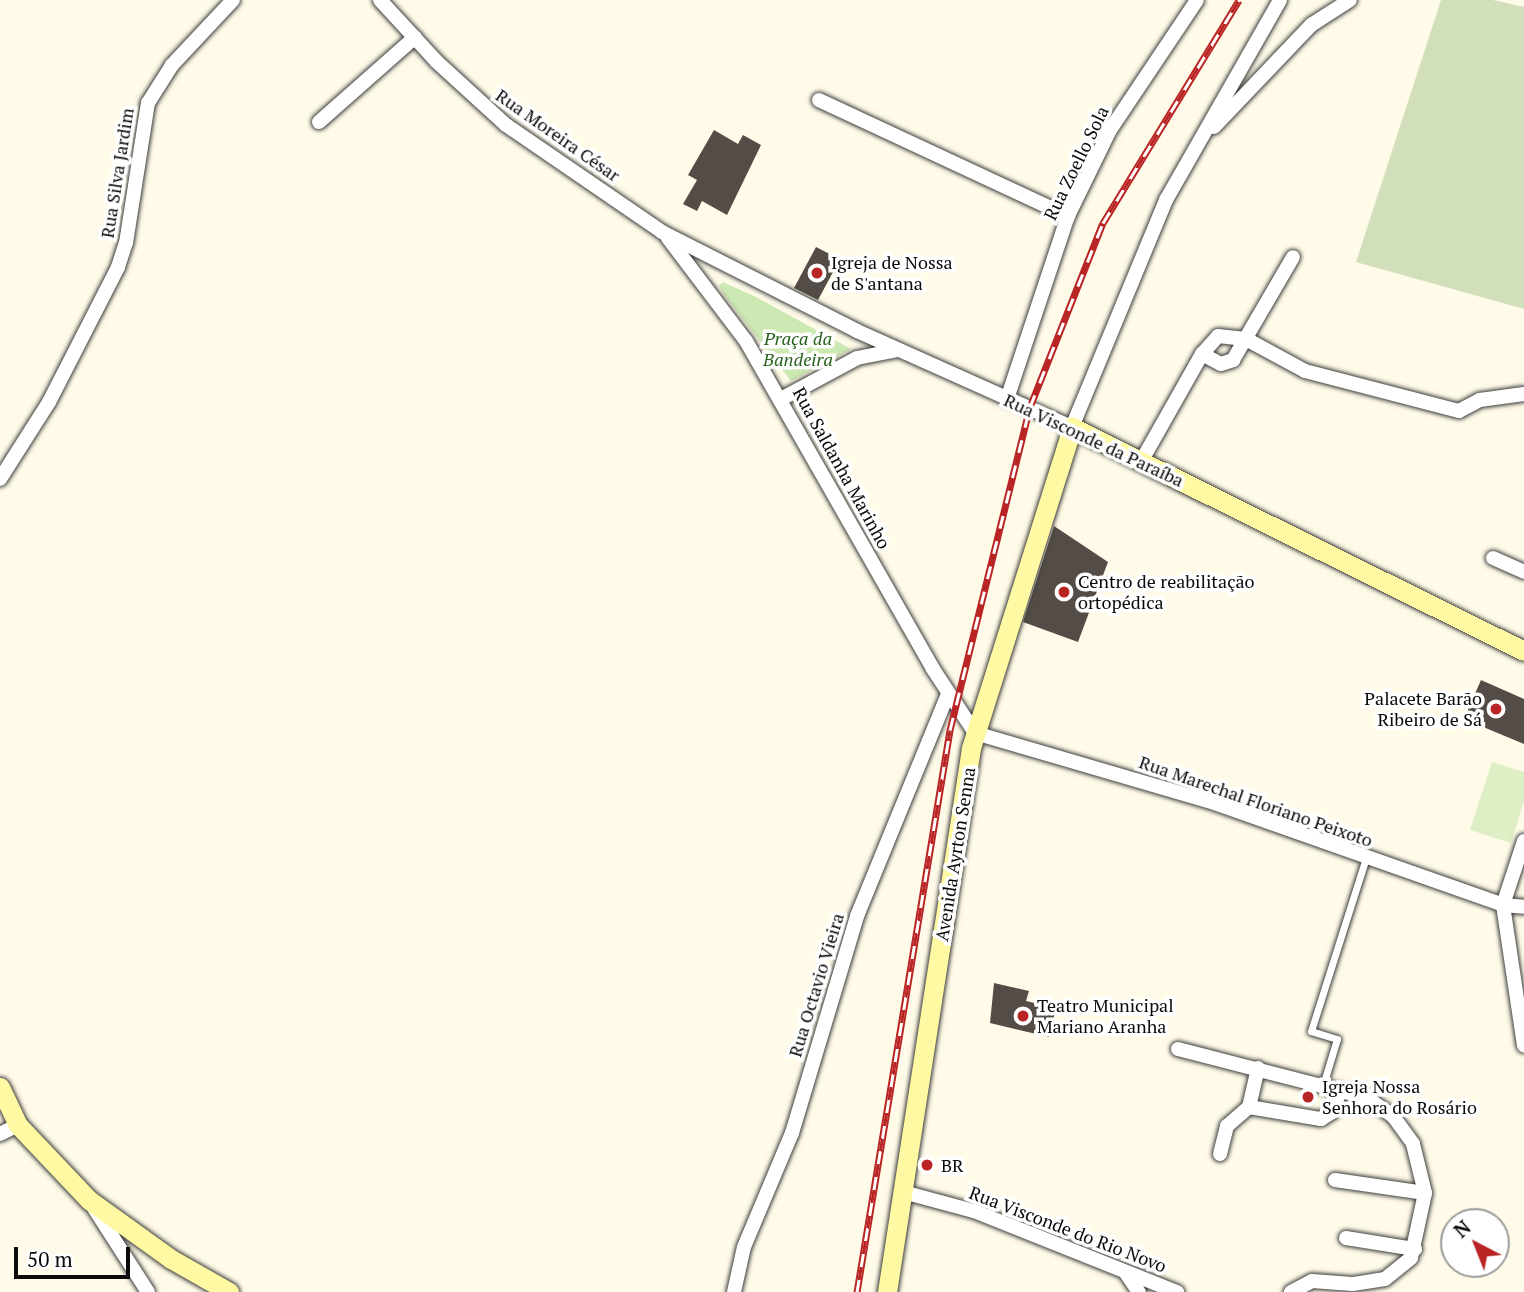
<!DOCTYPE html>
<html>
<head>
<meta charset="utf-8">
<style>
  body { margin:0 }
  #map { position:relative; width:1524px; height:1292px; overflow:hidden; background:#fffbe8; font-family:"PT Serif",serif }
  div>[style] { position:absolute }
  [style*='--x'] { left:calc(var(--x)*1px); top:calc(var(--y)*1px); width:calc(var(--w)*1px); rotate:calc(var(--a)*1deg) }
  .green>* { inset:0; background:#cce8b3 }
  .cemetery>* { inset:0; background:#d1dfbb }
  .pitch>* { inset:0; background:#deefc5 }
  .building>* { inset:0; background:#534c47 }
  .roads { filter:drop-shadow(0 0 2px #3d3d3d) drop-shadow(0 0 2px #3d3d3d) }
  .lane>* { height:7px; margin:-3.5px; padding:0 3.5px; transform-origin:3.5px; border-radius:3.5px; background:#fff }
  .street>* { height:14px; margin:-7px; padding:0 7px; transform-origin:7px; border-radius:7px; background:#fff }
  .secondary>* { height:19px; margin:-9.5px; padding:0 9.5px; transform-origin:9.5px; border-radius:9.5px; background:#fff9a3 }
  .rail>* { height:7px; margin-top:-3.5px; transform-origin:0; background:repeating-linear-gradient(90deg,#fff 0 13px,#b92425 0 26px); box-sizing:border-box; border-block:2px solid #b92425 }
  .dots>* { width:19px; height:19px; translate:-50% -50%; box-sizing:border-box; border:4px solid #fff; border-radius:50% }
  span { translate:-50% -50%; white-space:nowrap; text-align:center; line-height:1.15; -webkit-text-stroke:7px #fff; paint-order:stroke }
  .street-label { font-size:18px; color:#0a0a0a }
  .poi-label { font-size:18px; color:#0a0a0a }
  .left { translate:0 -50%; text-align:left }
  .right { translate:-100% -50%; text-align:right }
  .park-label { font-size:18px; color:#27611c; font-style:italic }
  .north { position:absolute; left:1440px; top:1208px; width:70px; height:70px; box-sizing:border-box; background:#fff; border:2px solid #9d9d9d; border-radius:50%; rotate:318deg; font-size:19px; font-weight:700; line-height:28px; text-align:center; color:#0a0a0a }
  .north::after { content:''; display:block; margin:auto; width:24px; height:32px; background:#b92425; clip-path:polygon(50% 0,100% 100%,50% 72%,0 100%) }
  .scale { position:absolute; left:14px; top:1247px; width:116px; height:32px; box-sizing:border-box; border:4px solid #0a0a0a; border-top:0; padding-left:9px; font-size:21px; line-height:24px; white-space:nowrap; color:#0a0a0a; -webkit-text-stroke:5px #fff; paint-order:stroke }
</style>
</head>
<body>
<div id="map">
  <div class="green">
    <i style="clip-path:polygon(723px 282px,756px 297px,851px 349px,791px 381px,725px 296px,719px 286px)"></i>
  </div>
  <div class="cemetery">
    <i style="clip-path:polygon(1441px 0,1493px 0,1524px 7px,1524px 309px,1356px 262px)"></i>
  </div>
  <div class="pitch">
    <i style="clip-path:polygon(1492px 762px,1524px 772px,1524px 801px,1511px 843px,1470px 830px)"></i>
  </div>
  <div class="building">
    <i style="clip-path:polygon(714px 130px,738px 144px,743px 135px,761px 145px,727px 215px,702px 201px,697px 211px,683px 204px,697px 180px,688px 175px)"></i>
    <i style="clip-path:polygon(816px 247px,847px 263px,840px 275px,833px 272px,818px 300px,794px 288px)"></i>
    <i style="clip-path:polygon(1054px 526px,1108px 562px,1078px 642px,1023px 622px)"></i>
    <i style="clip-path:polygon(1481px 680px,1524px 699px,1524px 744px,1464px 719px)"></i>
    <i style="clip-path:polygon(994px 983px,1029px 991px,1026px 1001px,1056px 1008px,1049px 1037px,990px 1023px)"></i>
  </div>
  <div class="roads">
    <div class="lane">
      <i style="--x:1323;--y:1085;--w:48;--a:-73.1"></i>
      <i style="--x:1337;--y:1039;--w:27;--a:-163"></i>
      <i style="--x:1311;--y:1031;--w:182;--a:-72.4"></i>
    </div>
    <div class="street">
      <i style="--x:380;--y:0;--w:83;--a:47.4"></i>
      <i style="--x:436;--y:61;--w:95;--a:42.4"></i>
      <i style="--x:506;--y:125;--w:189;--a:34.4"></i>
      <i style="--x:662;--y:232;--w:219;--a:26.9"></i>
      <i style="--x:857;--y:331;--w:235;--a:24.1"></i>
      <i style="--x:1072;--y:427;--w:246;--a:-67.5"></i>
      <i style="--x:1166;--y:200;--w:230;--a:-60.3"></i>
      <i style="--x:819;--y:100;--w:275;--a:25"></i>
      <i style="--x:319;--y:122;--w:128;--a:-41.5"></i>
      <i style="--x:1214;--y:127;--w:141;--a:-46.4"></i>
      <i style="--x:1311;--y:25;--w:46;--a:-32.7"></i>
      <i style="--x:668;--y:238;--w:129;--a:52.9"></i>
      <i style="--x:746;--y:341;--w:378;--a:60.3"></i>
      <i style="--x:933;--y:669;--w:77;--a:56.7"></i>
      <i style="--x:975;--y:733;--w:249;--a:16.3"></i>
      <i style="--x:1214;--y:803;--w:306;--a:19.4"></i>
      <i style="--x:1503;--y:905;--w:21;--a:5"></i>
      <i style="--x:1202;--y:354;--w:21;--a:28"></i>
      <i style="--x:1221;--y:364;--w:13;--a:-18"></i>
      <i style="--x:1233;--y:360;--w:119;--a:-59.8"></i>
      <i style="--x:781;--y:399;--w:86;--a:-28.3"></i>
      <i style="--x:857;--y:358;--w:42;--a:-11"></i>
      <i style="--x:1007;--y:399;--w:193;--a:-71.6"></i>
      <i style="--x:1068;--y:216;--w:96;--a:-64"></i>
      <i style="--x:1110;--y:130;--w:156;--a:-56.2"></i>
      <i style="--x:1142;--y:460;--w:122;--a:-60.5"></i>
      <i style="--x:1202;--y:354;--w:24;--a:-48"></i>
      <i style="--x:1218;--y:336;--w:28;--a:6"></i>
      <i style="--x:1246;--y:339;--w:67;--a:28.5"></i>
      <i style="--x:1305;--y:371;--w:159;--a:14.6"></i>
      <i style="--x:1459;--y:411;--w:24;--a:-28"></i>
      <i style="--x:1480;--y:400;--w:44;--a:-7.8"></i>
      <i style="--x:0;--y:479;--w:91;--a:-57.5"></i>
      <i style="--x:49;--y:402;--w:152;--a:-62.9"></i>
      <i style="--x:118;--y:267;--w:25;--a:-72"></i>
      <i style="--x:126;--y:243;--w:142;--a:-81.1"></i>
      <i style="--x:148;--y:103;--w:45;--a:-57.7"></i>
      <i style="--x:172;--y:65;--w:89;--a:-46.8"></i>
      <i style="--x:1493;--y:558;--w:34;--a:24"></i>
      <i style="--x:1524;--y:841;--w:67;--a:108.2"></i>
      <i style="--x:1503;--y:905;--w:142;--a:81.5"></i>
      <i style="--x:1178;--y:1049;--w:195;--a:14.5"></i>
      <i style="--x:1367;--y:1098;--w:32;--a:35"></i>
      <i style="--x:1393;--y:1116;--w:34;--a:54"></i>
      <i style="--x:1413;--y:1144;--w:50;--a:76.2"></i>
      <i style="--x:1425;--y:1193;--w:66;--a:102.2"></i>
      <i style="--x:1411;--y:1258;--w:33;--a:141"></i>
      <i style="--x:1385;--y:1279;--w:33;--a:171"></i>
      <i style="--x:1352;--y:1284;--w:40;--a:-175.7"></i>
      <i style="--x:1312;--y:1281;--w:24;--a:152"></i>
      <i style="--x:1249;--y:1107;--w:73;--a:9.5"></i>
      <i style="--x:1321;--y:1119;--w:13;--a:-32"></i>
      <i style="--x:1332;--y:1112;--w:22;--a:-69"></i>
      <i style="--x:0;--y:1134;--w:20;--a:-27"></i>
      <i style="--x:1220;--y:1154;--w:29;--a:-76"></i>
      <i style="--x:1227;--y:1126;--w:29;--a:-41"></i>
      <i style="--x:1249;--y:1107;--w:40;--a:-77"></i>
      <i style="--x:1335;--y:1180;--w:91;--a:8.2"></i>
      <i style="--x:903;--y:1192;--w:73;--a:15"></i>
      <i style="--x:974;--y:1211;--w:219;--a:21.8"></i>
      <i style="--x:94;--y:1208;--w:100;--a:57.3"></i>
      <i style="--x:1346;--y:1238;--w:70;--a:9.1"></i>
      <i style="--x:1126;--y:1273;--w:23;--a:56"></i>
      <i style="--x:734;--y:1292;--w:46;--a:-77.5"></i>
      <i style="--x:744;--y:1247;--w:124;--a:-67.2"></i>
      <i style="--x:792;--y:1133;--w:227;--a:-73.3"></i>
      <i style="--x:857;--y:916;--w:240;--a:-67.7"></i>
    </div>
    <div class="secondary">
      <i style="--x:0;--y:1087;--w:42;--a:64.7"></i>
      <i style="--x:18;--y:1125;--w:103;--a:46.6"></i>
      <i style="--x:89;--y:1200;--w:101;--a:35.7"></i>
      <i style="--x:171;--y:1259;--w:67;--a:29.6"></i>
      <i style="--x:887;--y:1292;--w:550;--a:-81.22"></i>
      <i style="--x:971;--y:748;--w:337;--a:-72.5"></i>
      <i style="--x:1072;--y:427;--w:504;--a:26.36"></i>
    </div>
  </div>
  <div class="rail">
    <i style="--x:857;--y:1292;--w:570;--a:-80.6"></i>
    <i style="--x:950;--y:730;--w:333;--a:-76.1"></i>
    <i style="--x:1030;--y:407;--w:198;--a:-68.4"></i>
    <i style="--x:1103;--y:223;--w:261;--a:-58.6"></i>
  </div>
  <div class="dots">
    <i style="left:817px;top:273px;background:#b92425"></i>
    <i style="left:1064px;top:592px;background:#b92425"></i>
    <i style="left:1496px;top:709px;background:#b92425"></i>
    <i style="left:1023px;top:1016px;background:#b92425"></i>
    <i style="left:1308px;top:1097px;background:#b92425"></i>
    <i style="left:927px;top:1165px;background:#b92425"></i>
  </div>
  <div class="street-label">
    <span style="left:558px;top:135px;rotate:35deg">Rua Moreira César</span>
    <span style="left:1076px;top:163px;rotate:-64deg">Rua Zoello Sola</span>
    <span style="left:117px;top:173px;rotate:-81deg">Rua Silva Jardim</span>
    <span style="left:1094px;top:440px;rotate:25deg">Rua Visconde da Paraíba</span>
    <span style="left:842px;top:468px;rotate:61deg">Rua Saldanha Marinho</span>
    <span style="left:1256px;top:801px;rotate:19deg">Rua Marechal Floriano Peixoto</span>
    <span style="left:955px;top:854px;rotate:-81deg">Avenida Ayrton Senna</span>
    <span style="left:816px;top:985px;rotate:-73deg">Rua Octavio Vieira</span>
    <span style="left:1068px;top:1229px;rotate:21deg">Rua Visconde do Rio Novo</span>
  </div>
  <div class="poi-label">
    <span class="left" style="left:831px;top:273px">Igreja de Nossa<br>de S'antana</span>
    <span class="left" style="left:1078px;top:592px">Centro de reabilitação<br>ortopédica</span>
    <span class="right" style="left:1482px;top:709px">Palacete Barão<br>Ribeiro de Sá</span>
    <span class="left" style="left:1037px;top:1016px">Teatro Municipal<br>Mariano Aranha</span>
    <span class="left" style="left:1322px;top:1097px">Igreja Nossa<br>Senhora do Rosário</span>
    <span class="left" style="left:941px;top:1165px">BR</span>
  </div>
  <div class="park-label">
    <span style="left:798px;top:349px">Praça da<br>Bandeira</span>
  </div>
  <div class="north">N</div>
  <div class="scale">50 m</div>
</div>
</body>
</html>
